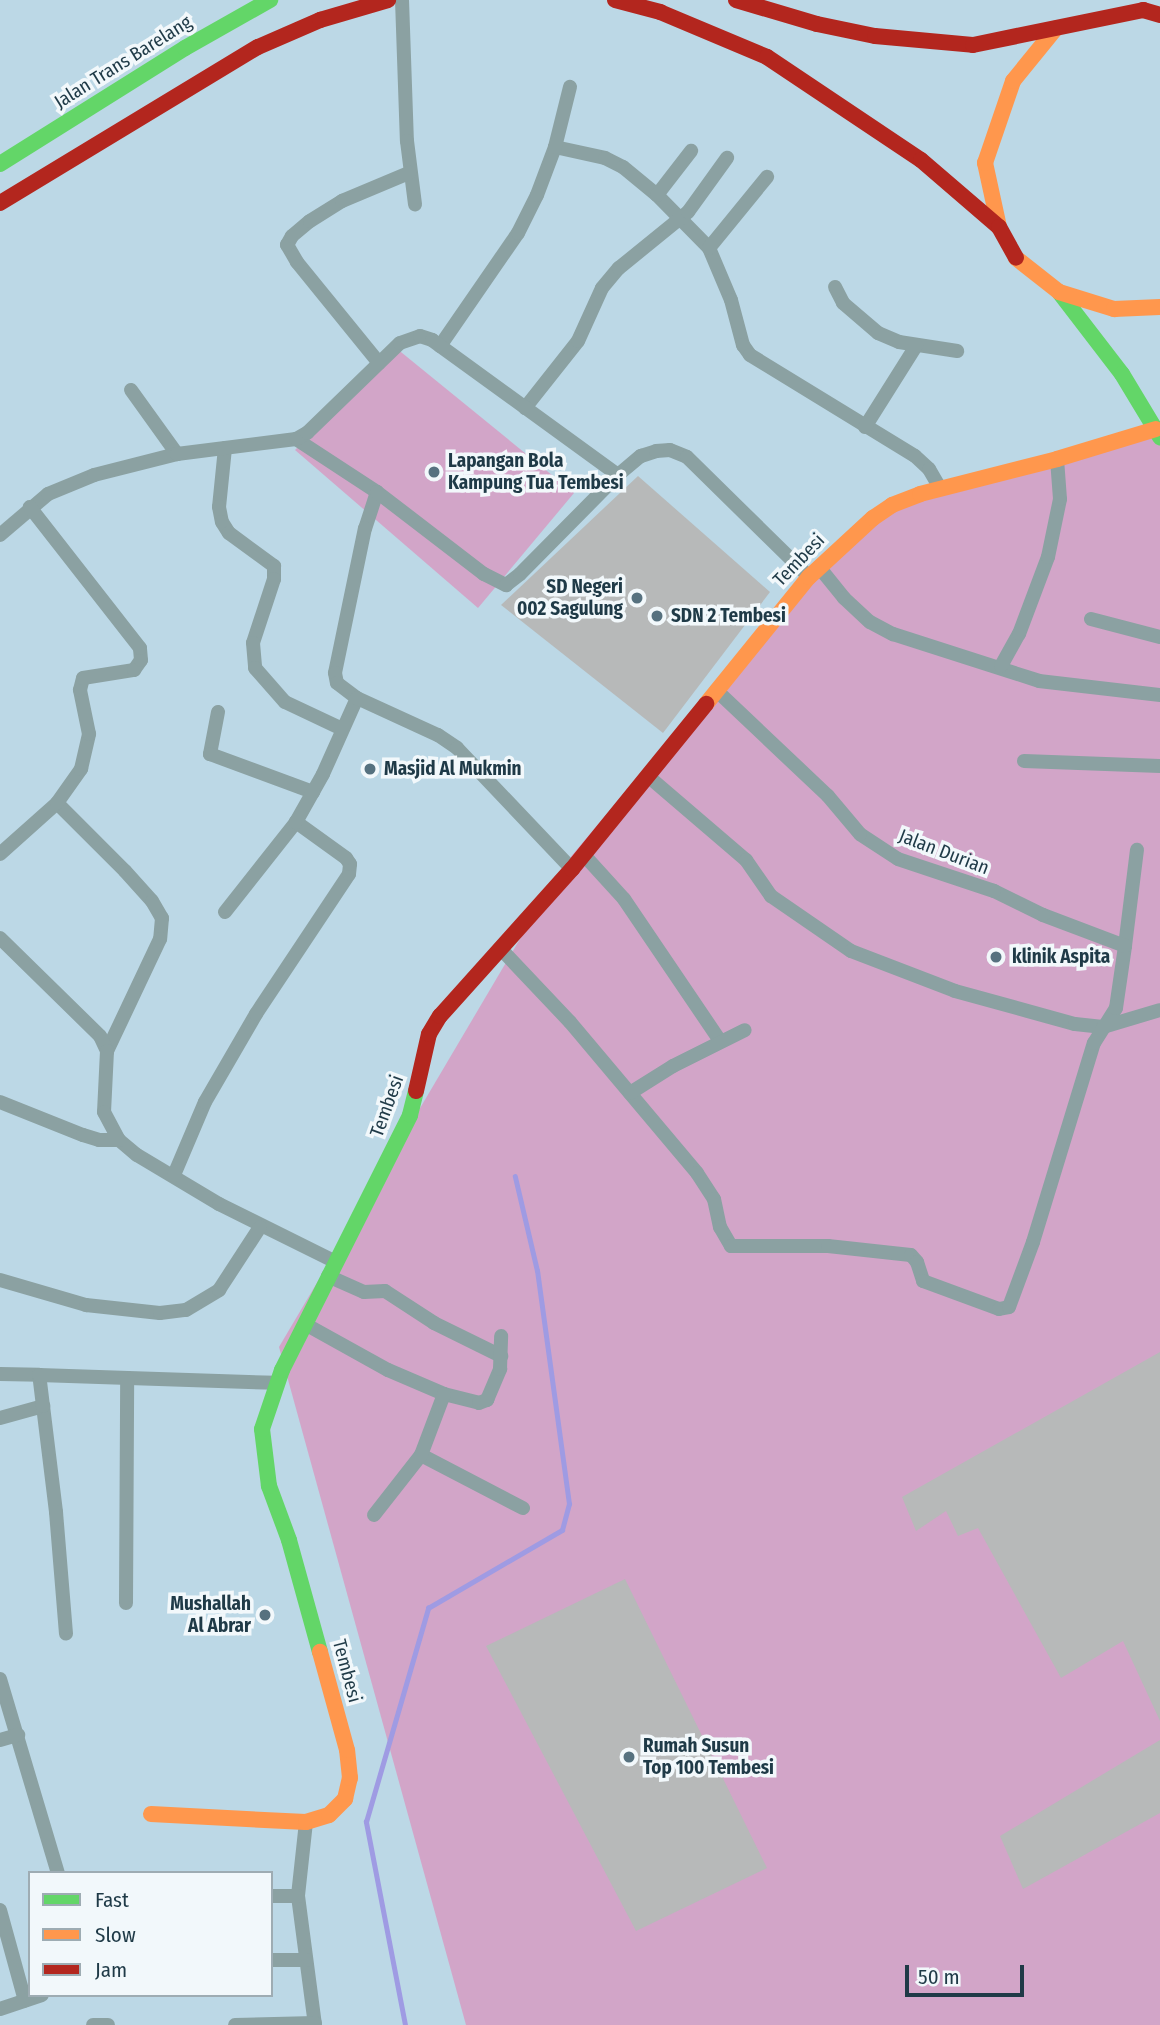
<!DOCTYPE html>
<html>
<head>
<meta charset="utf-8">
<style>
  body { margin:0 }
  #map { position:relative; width:1160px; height:2025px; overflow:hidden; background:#bcd8e6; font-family:"Fira Sans Condensed",sans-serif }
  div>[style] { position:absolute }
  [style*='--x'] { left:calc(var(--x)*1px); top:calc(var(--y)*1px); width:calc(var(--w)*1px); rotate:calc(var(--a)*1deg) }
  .green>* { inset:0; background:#d2a5c8 }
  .stream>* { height:4.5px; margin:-2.25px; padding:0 2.25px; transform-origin:2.25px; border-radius:2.25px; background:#9f9be3 }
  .building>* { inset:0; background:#b7b9b9 }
  .street>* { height:14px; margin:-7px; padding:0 7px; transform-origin:7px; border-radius:7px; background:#8ba1a2 }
  .fast>* { height:16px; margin:-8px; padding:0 8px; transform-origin:8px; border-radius:8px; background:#63d668 }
  .slow>* { height:16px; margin:-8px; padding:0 8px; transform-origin:8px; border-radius:8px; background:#ff974d }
  .jam>* { height:16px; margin:-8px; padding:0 8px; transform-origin:8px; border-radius:8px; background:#b3261e }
  .dots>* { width:19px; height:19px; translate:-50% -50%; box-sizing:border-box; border:4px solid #f2f8fb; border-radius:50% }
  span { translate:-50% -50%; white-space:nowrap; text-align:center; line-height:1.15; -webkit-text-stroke:7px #f2f8fb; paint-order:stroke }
  .street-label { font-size:19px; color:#1f3a47 }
  .poi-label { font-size:19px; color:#1f3a47; font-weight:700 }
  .left { translate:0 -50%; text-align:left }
  .right { translate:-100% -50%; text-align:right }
  .legend { position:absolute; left:28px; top:1871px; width:245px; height:126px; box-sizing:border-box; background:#f2f8fb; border:2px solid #9eacb3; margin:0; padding:9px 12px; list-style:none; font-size:21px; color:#1f3a47 }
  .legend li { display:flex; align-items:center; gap:14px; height:35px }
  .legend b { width:35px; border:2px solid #9eacb3 }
  .scale { position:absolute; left:905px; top:1965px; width:119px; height:32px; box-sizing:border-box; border:4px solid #1f3a47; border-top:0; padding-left:9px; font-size:21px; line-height:24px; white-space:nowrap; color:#1f3a47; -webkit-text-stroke:5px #f2f8fb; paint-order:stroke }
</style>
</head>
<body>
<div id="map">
  <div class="green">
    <i style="clip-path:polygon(396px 348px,574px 493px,478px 608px,295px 450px)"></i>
    <i style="clip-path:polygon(1157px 433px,1160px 442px,1160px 2025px,466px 2025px,279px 1347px,563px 866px,802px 581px,892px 507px)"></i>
  </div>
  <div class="stream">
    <i style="--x:405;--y:2025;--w:207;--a:-100.9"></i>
    <i style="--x:366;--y:1822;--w:223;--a:-73.8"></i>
    <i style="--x:428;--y:1608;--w:155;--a:-30.2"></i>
    <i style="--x:562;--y:1530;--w:27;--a:-75"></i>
    <i style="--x:569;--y:1504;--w:235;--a:-97.8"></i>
    <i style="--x:537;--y:1271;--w:97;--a:-103.2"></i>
  </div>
  <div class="building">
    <i style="clip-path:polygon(638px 476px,770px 592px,663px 733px,501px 605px)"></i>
    <i style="clip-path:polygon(1160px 1352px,1160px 1721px,1123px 1641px,1061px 1678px,978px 1528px,958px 1536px,946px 1511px,916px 1531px,902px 1497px)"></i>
    <i style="clip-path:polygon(625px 1579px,767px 1868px,636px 1931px,486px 1646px)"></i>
    <i style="clip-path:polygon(1160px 1740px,1160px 1813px,1023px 1889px,1000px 1836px)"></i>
  </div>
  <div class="street">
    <i style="--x:402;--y:0;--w:141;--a:88"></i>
    <i style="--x:407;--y:141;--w:64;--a:82.8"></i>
    <i style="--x:555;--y:147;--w:51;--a:12.4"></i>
    <i style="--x:605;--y:158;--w:20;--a:27"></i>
    <i style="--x:623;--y:167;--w:44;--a:39.5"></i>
    <i style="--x:657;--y:195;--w:74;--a:45.5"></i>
    <i style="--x:709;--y:248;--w:56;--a:67.1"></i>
    <i style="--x:731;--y:300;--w:47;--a:75.1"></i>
    <i style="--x:743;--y:345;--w:12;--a:55"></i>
    <i style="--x:750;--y:355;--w:193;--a:31.5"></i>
    <i style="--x:915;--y:456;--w:19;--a:43"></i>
    <i style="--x:929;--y:469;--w:22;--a:60"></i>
    <i style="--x:657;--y:195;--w:56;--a:-52.3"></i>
    <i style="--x:709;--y:248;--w:92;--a:-50.8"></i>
    <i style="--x:835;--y:287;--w:18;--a:63"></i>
    <i style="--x:843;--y:303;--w:46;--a:40.6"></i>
    <i style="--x:878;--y:333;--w:23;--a:23"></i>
    <i style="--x:899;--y:342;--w:59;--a:8.8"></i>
    <i style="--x:440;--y:346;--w:137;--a:-55.4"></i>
    <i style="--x:518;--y:233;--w:42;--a:-63.4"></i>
    <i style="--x:537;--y:195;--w:51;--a:-69.4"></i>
    <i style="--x:555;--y:147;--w:62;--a:-76"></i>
    <i style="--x:379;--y:363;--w:130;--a:-129.1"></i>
    <i style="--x:297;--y:262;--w:20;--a:-120"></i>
    <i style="--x:287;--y:245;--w:10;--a:-61"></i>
    <i style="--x:292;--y:236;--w:23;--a:-40"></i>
    <i style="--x:310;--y:221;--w:38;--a:-32"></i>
    <i style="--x:342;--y:201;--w:73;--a:-22.7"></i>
    <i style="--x:131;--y:390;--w:79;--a:54.3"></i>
    <i style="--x:525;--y:408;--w:85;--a:-51.7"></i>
    <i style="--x:578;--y:341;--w:58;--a:-65.6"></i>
    <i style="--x:602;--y:288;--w:26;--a:-50"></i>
    <i style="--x:619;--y:268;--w:89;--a:-39.1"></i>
    <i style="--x:688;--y:212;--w:67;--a:-54.2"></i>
    <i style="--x:865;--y:427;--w:96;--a:-57.8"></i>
    <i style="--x:296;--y:439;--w:97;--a:33.2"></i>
    <i style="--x:377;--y:492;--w:38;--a:108"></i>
    <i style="--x:365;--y:528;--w:148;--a:101.7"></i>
    <i style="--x:335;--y:673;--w:10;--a:79"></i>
    <i style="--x:337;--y:683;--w:25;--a:37"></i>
    <i style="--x:225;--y:448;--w:59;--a:95.8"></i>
    <i style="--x:219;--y:507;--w:15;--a:79"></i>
    <i style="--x:222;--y:522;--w:13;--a:58"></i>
    <i style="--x:229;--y:533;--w:56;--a:36.3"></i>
    <i style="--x:274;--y:566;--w:13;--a:90"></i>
    <i style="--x:274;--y:579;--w:67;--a:108.2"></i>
    <i style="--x:253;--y:643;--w:25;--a:85"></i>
    <i style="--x:255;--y:668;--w:45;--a:48.6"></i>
    <i style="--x:285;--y:702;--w:63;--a:25.3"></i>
    <i style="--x:377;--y:492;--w:135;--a:37.5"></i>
    <i style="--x:484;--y:574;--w:25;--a:27"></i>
    <i style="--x:506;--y:585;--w:18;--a:-38"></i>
    <i style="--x:520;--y:574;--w:139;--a:-45.3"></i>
    <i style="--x:0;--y:535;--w:63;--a:-40.5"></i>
    <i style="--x:48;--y:494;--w:50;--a:-22.4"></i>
    <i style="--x:94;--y:475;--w:86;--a:-14.2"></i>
    <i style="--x:177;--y:454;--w:120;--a:-7.2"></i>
    <i style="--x:296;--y:439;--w:13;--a:-29"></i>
    <i style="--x:307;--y:433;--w:129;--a:-44.1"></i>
    <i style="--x:400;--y:343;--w:21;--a:-19"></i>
    <i style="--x:420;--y:336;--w:13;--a:18"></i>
    <i style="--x:432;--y:340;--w:230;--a:36"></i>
    <i style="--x:618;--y:475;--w:30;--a:-40"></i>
    <i style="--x:641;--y:456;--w:16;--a:-18"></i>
    <i style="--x:656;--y:451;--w:14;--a:-4"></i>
    <i style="--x:670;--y:450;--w:18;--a:22"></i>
    <i style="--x:687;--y:457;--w:171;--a:44.5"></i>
    <i style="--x:819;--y:567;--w:40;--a:51"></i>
    <i style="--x:844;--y:598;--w:35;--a:43"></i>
    <i style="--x:870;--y:622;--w:26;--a:28"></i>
    <i style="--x:893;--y:634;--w:153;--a:17.8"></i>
    <i style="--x:1039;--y:681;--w:122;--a:6.6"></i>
    <i style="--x:1091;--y:619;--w:71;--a:14.6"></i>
    <i style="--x:1001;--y:666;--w:37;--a:-61"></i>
    <i style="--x:1019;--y:634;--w:82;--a:-69.4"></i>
    <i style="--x:1048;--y:557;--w:59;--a:-78.3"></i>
    <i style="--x:1060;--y:499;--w:40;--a:-94.3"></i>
    <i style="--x:218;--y:712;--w:43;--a:100.8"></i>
    <i style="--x:210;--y:754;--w:110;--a:20.3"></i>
    <i style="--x:1024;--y:761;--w:136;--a:2.1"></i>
    <i style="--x:649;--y:777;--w:128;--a:40.6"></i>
    <i style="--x:746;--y:860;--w:44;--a:55.2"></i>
    <i style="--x:771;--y:896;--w:97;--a:34.5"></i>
    <i style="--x:851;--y:951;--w:111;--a:21"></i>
    <i style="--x:955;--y:991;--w:124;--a:15.4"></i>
    <i style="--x:1075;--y:1024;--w:28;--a:6"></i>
    <i style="--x:1103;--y:1027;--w:59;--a:-16.6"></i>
    <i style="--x:57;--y:803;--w:96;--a:45"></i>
    <i style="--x:125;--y:871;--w:40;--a:48"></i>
    <i style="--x:152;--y:901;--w:20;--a:60"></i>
    <i style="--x:162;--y:918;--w:21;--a:95"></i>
    <i style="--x:160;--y:939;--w:124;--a:115.3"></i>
    <i style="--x:0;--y:854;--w:76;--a:-41.8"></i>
    <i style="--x:57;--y:803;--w:42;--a:-54.8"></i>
    <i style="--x:81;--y:769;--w:36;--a:-77"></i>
    <i style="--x:89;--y:734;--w:45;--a:-101.6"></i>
    <i style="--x:80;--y:690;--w:12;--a:-76"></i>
    <i style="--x:83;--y:678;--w:52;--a:-8.9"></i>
    <i style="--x:134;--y:670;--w:12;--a:-55"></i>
    <i style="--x:141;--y:660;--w:12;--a:-95"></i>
    <i style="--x:140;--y:648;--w:179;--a:-128"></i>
    <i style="--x:584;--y:855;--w:59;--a:47.7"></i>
    <i style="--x:624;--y:899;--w:171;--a:55.9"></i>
    <i style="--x:225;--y:912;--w:115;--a:-51.7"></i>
    <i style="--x:0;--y:938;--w:140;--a:44.4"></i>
    <i style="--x:100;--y:1036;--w:17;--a:65"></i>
    <i style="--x:107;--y:1051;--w:61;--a:92.8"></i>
    <i style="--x:104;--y:1112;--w:32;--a:62"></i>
    <i style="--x:119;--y:1140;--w:23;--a:40"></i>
    <i style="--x:137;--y:1155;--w:96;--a:30.9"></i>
    <i style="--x:219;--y:1204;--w:131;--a:26.4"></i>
    <i style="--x:1125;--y:946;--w:97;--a:-82.9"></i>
    <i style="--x:500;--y:948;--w:102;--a:46.6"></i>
    <i style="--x:570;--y:1022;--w:197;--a:49.9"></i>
    <i style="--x:697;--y:1173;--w:31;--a:57"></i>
    <i style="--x:714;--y:1199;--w:29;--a:78"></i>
    <i style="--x:720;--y:1227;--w:22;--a:60"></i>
    <i style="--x:731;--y:1246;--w:97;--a:0"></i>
    <i style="--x:828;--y:1246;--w:83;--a:6.2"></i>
    <i style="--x:911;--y:1255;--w:9;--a:49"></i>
    <i style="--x:917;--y:1262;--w:20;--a:72"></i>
    <i style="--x:923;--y:1281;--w:81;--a:20.2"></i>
    <i style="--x:999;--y:1309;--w:10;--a:-11"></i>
    <i style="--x:1009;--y:1307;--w:69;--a:-69.7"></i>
    <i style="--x:1033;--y:1242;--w:208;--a:-73"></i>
    <i style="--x:1094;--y:1043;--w:41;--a:-57.8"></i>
    <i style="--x:1116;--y:1008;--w:63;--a:-81.7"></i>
    <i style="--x:1125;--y:946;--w:88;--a:-159.3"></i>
    <i style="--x:1043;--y:915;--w:55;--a:-153.9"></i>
    <i style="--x:994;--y:891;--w:101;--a:-161.6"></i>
    <i style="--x:898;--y:859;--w:45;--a:-146.7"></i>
    <i style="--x:860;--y:834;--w:50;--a:-130.1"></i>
    <i style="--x:828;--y:796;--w:154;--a:-136.6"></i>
    <i style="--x:630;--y:1093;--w:51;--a:-32.1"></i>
    <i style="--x:673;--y:1066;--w:80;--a:-26.6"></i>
    <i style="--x:0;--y:1102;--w:89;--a:21.7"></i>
    <i style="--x:83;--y:1135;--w:17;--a:17"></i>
    <i style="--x:99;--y:1140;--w:20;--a:0"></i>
    <i style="--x:174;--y:1175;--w:79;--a:-67"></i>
    <i style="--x:205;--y:1102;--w:102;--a:-59.9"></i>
    <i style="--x:256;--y:1014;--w:168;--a:-56.4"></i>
    <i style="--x:349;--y:874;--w:10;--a:-84"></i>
    <i style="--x:350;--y:864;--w:7;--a:-124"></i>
    <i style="--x:346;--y:858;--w:62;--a:-144.2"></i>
    <i style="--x:296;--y:822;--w:55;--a:-60.6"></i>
    <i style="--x:323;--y:774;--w:83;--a:-65.9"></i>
    <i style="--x:357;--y:698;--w:89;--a:24.6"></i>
    <i style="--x:438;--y:735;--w:23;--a:34"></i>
    <i style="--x:457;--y:748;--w:167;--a:46.5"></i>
    <i style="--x:328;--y:1276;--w:39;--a:24"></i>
    <i style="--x:364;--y:1292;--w:21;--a:-3"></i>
    <i style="--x:385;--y:1291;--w:59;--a:33.1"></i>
    <i style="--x:434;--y:1323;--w:75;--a:26.2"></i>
    <i style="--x:0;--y:1280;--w:90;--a:16.2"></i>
    <i style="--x:86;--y:1305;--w:74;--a:6.2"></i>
    <i style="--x:160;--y:1313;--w:26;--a:-7"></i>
    <i style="--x:186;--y:1310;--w:39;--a:-31"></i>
    <i style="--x:219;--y:1290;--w:75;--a:-56.9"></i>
    <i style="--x:305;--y:1324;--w:95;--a:29"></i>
    <i style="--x:388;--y:1370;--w:61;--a:23.2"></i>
    <i style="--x:444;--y:1394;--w:36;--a:14"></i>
    <i style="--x:479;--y:1403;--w:9;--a:-21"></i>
    <i style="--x:487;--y:1400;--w:34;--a:-67"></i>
    <i style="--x:500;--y:1369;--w:33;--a:-88"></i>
    <i style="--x:0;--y:1374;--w:39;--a:1"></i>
    <i style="--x:43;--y:1406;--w:107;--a:83"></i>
    <i style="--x:56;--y:1512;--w:122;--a:85.3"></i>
    <i style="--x:0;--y:1418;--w:45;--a:-15.6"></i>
    <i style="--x:43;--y:1406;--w:31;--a:-97"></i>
    <i style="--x:39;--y:1375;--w:236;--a:1.9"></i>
    <i style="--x:421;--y:1455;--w:115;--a:27.5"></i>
    <i style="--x:374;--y:1515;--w:76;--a:-51.9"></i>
    <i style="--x:421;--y:1455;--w:65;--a:-69.3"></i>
    <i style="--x:126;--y:1603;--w:225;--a:-89.7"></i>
    <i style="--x:0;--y:1679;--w:202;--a:73.4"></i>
    <i style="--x:0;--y:1740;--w:19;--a:-16"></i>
    <i style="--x:306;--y:1822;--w:74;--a:96.2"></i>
    <i style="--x:298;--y:1896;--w:130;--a:82.5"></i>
    <i style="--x:271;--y:1896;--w:27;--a:0"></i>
    <i style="--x:0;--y:1910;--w:94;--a:74.6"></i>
    <i style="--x:271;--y:1960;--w:35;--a:0"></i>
    <i style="--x:0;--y:2009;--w:44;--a:-18.4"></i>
    <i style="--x:93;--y:2025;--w:15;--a:0"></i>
    <i style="--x:235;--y:2025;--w:80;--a:-1.4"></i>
  </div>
  <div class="fast">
    <i style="--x:0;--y:164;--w:218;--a:-32.1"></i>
    <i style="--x:185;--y:48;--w:98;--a:-29.5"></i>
    <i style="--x:1059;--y:292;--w:103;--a:52.5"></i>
    <i style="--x:1122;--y:374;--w:74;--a:58.9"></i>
    <i style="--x:320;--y:1652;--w:116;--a:-105.5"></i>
    <i style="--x:289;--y:1540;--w:58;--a:-110.3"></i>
    <i style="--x:269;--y:1486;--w:57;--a:-97"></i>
    <i style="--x:262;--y:1429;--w:62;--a:-71.3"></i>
    <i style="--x:282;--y:1370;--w:285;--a:-63.3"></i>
    <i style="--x:410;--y:1115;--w:25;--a:-76"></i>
  </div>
  <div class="slow">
    <i style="--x:999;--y:227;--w:66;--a:-102.3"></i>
    <i style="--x:985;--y:163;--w:87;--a:-71.1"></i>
    <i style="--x:1013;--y:81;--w:68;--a:-50.9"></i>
    <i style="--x:1016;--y:258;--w:55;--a:38.3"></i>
    <i style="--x:1059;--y:292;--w:58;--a:17.2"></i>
    <i style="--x:1114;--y:309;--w:46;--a:-2.5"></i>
    <i style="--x:706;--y:704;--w:164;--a:-51"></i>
    <i style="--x:809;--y:577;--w:87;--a:-42.7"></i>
    <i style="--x:873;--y:518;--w:23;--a:-34"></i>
    <i style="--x:892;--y:505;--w:30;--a:-21"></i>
    <i style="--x:920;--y:494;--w:141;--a:-14.3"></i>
    <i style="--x:1057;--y:459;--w:103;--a:-16.9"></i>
    <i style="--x:151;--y:1814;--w:155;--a:3"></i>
    <i style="--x:306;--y:1822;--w:24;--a:-17"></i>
    <i style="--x:329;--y:1815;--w:23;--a:-45"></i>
    <i style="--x:345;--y:1799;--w:22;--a:-77"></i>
    <i style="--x:350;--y:1778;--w:28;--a:-96"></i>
    <i style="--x:347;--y:1750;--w:102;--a:-105.4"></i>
  </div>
  <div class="jam">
    <i style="--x:615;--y:0;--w:47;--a:14.9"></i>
    <i style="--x:660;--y:12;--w:116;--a:22.8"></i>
    <i style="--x:767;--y:57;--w:185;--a:33.8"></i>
    <i style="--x:921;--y:160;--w:103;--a:40.7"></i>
    <i style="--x:999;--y:227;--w:35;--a:61"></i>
    <i style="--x:736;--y:0;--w:84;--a:16.5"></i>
    <i style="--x:817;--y:24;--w:59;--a:11.7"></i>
    <i style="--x:875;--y:36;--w:98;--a:5.2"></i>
    <i style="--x:973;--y:45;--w:174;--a:-11.6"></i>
    <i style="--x:1143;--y:10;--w:18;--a:16"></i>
    <i style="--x:0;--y:203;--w:301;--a:-31.2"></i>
    <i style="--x:258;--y:47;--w:68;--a:-23.5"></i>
    <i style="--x:320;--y:20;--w:71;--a:-16.4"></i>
    <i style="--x:416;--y:1091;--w:58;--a:-77.2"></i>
    <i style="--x:429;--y:1034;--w:21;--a:-59"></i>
    <i style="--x:440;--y:1016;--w:198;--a:-48.1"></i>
    <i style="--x:572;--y:869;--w:213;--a:-50.9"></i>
  </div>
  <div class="dots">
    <i style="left:434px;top:472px;background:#56717f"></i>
    <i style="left:637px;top:598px;background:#56717f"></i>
    <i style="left:657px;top:616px;background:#56717f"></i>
    <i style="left:370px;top:769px;background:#56717f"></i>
    <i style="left:996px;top:957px;background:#56717f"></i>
    <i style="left:265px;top:1615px;background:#56717f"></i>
    <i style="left:629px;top:1757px;background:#56717f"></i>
  </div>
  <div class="street-label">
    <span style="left:123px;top:62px;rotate:-32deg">Jalan Trans Barelang</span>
    <span style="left:799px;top:560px;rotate:-46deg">Tembesi</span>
    <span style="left:944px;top:852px;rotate:21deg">Jalan Durian</span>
    <span style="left:387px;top:1106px;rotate:-70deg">Tembesi</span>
    <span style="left:347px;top:1671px;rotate:75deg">Tembesi</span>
  </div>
  <div class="poi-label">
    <span class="left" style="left:448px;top:472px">Lapangan Bola<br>Kampung Tua Tembesi</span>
    <span class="right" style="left:623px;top:598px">SD Negeri<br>002 Sagulung</span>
    <span class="left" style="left:671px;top:616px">SDN 2 Tembesi</span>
    <span class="left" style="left:384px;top:769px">Masjid Al Mukmin</span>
    <span class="left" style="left:1012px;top:957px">klinik Aspita</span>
    <span class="right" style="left:251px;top:1615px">Mushallah<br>Al Abrar</span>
    <span class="left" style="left:643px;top:1757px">Rumah Susun<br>Top 100 Tembesi</span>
  </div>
  <ul class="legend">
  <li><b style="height:9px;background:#63d668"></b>Fast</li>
  <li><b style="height:9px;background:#ff974d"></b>Slow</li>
  <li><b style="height:9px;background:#b3261e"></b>Jam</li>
  </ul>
  <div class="scale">50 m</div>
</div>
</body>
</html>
